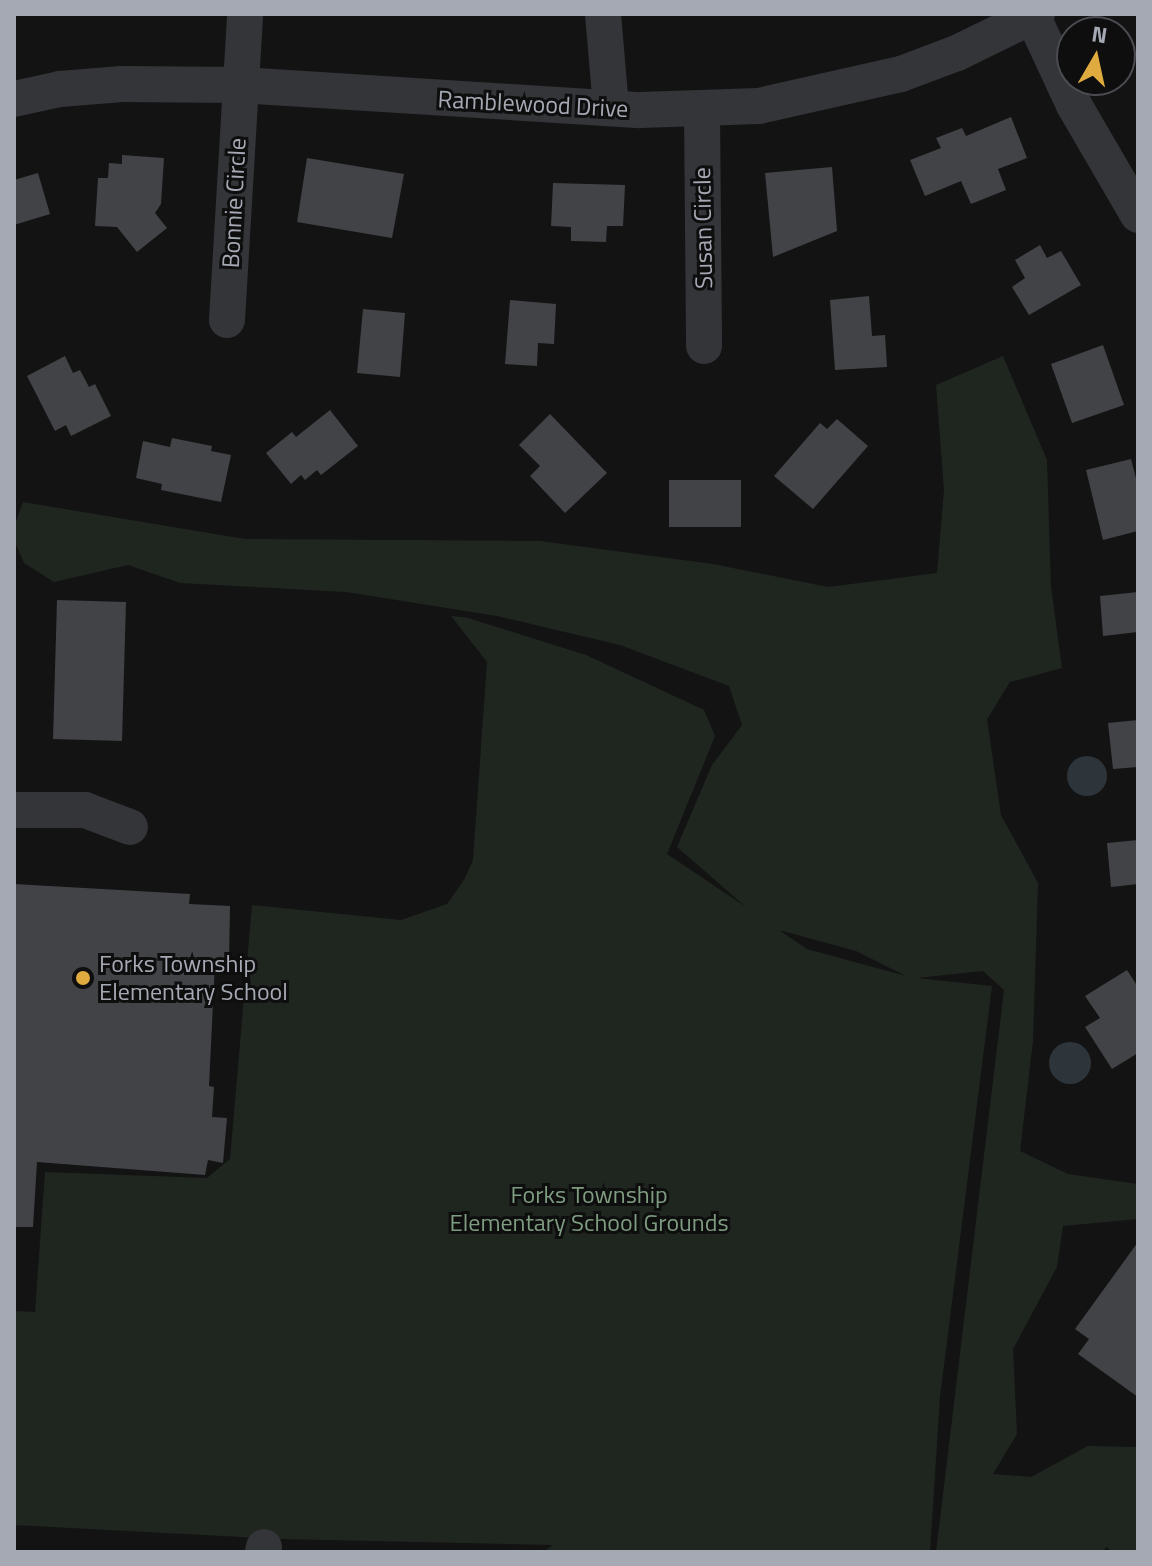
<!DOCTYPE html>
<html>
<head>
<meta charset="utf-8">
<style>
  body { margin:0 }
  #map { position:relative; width:1152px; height:1566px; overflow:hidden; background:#131314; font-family:"Titillium Web",sans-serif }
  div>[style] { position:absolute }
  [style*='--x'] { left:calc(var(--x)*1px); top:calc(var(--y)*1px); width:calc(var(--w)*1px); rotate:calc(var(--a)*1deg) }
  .green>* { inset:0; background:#1f2620 }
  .water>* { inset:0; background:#2d353b }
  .round { border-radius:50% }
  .building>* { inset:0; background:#424347 }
  .minor>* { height:36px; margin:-18px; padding:0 18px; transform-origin:18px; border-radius:18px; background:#343538 }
  .dots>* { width:22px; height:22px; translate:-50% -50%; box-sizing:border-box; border:4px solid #0e0e0f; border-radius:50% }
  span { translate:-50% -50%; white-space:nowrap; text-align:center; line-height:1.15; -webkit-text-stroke:6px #0e0e0f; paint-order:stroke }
  .street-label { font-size:24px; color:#a5a9b3 }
  .poi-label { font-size:24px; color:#a5a9b3 }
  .left { translate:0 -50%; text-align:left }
  .park-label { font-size:24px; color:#7e9c80 }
  .frame { position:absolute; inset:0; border:16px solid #a5a9b3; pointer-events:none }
  .north { position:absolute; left:1056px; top:16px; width:80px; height:80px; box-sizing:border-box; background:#0e0e0f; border:2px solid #4a4c51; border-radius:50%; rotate:9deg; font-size:22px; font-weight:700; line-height:32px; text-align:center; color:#a5a9b3 }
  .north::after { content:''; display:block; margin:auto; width:28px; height:36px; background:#dfab3f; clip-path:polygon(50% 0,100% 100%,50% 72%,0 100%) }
</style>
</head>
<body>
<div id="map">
  <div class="green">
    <i style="clip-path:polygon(evenodd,1003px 356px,1047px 460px,1051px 587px,1062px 668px,1010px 682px,987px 719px,1001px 815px,1038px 883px,1033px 1041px,1020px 1151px,1068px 1174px,1138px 1184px,1138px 1219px,1063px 1226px,1057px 1267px,1013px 1349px,1017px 1434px,993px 1474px,1031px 1477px,1088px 1446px,1138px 1447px,1138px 1552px,1112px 1552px,1107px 1547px,1100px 1552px,936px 1552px,1004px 990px,983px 971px,917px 978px,992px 986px,940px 1397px,930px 1552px,543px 1552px,553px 1545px,280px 1539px,14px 1525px,14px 1311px,35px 1312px,45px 1172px,207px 1178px,230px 1159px,252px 905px,401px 920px,447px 904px,464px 880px,473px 860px,487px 662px,451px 616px,468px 618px,586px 655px,704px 710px,715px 736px,667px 854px,746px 907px,677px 847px,712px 765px,742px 725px,729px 686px,620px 645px,497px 616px,346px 592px,180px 583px,128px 565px,54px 582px,24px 563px,14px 540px,14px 527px,23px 502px,245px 539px,540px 541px,713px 564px,828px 587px,937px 573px,944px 490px,936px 385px,1003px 356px,779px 930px,856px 951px,906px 976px,807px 949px,779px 930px)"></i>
  </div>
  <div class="water">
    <i class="round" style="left:1067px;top:756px;width:40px;height:40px"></i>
    <i class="round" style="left:1049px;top:1042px;width:42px;height:42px"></i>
  </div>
  <div class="building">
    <i style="clip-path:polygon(1011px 117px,1027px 158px,998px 169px,1006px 190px,971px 204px,961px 181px,925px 196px,910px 160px,941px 148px,936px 138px,962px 128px,966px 136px)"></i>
    <i style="clip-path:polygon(122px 155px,164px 158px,161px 204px,155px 213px,167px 228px,137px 252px,117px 227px,95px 226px,98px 178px,108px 178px,109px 163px,122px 164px)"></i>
    <i style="clip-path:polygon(307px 158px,404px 174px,392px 238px,297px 222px)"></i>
    <i style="clip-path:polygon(832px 167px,837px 231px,773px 257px,765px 173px)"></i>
    <i style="clip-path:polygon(38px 173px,50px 214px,14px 225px,14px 180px)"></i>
    <i style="clip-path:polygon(553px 183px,625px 185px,623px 226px,607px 226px,606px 242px,571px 241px,571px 227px,551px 226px)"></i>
    <i style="clip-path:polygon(1040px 245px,1047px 258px,1061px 251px,1081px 285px,1029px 315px,1012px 287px,1025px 278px,1015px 260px)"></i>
    <i style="clip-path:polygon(869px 296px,872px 336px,885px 335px,887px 367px,835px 370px,830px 300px)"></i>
    <i style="clip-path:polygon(510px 300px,556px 304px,554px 344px,538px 343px,537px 366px,505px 364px)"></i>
    <i style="clip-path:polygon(363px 309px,405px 313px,400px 377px,357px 373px)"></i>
    <i style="clip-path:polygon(1103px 345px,1124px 405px,1072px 423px,1051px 364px)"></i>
    <i style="clip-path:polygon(65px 356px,73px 373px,80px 370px,89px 387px,95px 384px,111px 416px,71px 436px,66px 425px,55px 431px,27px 376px)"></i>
    <i style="clip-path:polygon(330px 410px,358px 446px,321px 475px,317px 470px,305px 480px,301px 475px,291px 484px,266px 453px,292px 432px,296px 437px)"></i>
    <i style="clip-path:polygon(550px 414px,607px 473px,565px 513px,530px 476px,540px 466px,519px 445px)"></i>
    <i style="clip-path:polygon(837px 419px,868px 446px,813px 509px,774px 476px,820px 423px,827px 429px)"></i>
    <i style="clip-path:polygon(172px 438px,212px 446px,211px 451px,231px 455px,221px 502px,161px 490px,162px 484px,136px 478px,143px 441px,170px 447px)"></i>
    <i style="clip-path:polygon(1131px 459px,1138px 486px,1138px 531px,1103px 540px,1086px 470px)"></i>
    <i style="clip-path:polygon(669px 480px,741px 480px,741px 527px,669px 527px)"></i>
    <i style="clip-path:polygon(1138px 592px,1138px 632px,1103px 636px,1100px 596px)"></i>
    <i style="clip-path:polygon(57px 600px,126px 602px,122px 741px,53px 739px)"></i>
    <i style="clip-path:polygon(1138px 720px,1138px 767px,1113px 769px,1108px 723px)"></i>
    <i style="clip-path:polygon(1138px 840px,1138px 884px,1111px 887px,1107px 843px)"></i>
    <i style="clip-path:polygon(14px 884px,190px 894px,189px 904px,230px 906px,229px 962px,215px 962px,209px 1086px,214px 1087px,212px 1117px,227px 1118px,223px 1163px,208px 1160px,205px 1175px,37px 1162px,33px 1227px,14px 1227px)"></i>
    <i style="clip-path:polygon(1127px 970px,1138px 987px,1138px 1053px,1112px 1069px,1085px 1027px,1100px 1018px,1085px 996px)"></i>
    <i style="clip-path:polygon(1138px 1242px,1138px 1397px,1078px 1354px,1089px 1339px,1075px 1329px)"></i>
  </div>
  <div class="minor">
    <i style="--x:603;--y:14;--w:94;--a:85.1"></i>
    <i style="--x:1033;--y:17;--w:97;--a:65"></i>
    <i style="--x:1074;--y:105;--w:127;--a:59.8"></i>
    <i style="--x:14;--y:99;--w:47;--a:-12.3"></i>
    <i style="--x:60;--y:89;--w:62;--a:-4.6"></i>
    <i style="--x:122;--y:84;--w:118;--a:0.5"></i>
    <i style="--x:240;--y:85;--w:401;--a:3.6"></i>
    <i style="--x:640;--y:110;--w:119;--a:-1.9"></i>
    <i style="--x:759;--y:106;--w:146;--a:-12.7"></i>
    <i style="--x:901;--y:74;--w:60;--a:-20.6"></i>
    <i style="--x:957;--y:53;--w:89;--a:-26"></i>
    <i style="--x:702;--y:110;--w:236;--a:89.5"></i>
    <i style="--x:227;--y:320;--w:307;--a:-86.6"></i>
    <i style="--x:14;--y:810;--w:71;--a:0"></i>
    <i style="--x:85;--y:810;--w:48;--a:20.7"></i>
    <i style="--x:263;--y:1552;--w:5;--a:-79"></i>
  </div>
  <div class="dots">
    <i style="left:83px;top:978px;background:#dfab3f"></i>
  </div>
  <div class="street-label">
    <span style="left:533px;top:104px;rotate:3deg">Ramblewood Drive</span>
    <span style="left:234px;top:203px;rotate:-87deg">Bonnie Circle</span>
    <span style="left:703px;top:228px;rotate:-91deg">Susan Circle</span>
  </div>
  <div class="poi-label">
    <span class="left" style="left:99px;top:978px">Forks Township<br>Elementary School</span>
  </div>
  <div class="park-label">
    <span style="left:589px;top:1209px">Forks Township<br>Elementary School Grounds</span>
  </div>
  <div class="frame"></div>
  <div class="north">N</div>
</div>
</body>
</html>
